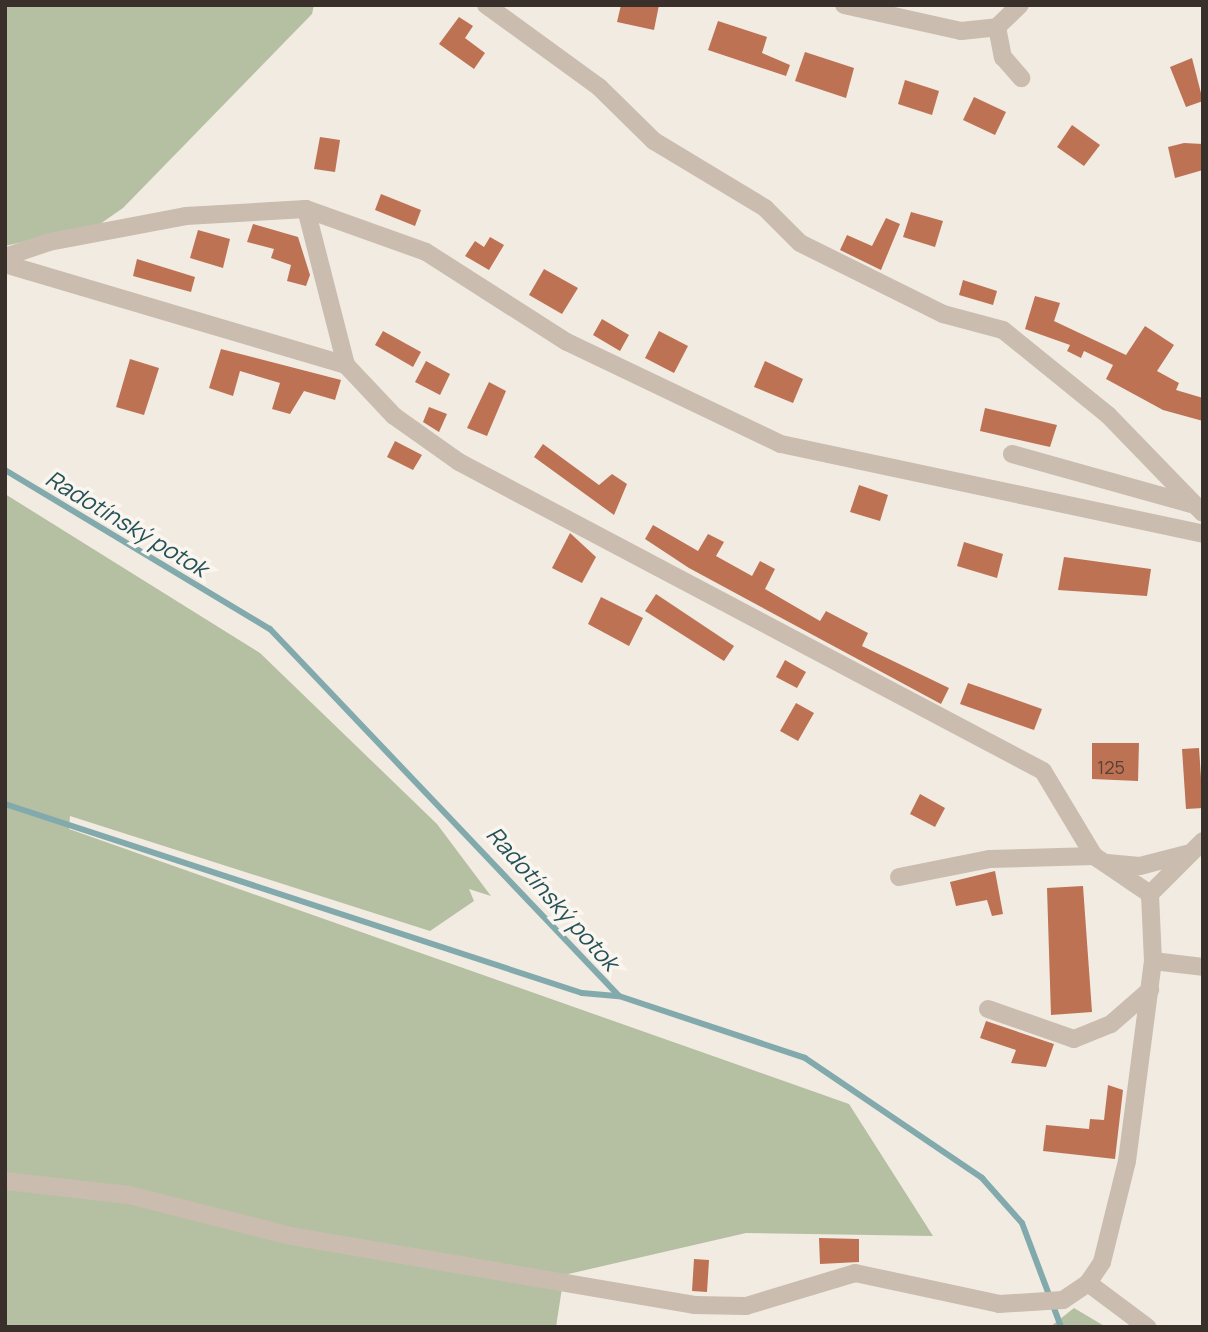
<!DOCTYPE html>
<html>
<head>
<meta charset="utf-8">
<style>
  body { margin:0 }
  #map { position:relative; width:1208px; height:1332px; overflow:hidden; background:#f2ebe1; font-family:Manrope,sans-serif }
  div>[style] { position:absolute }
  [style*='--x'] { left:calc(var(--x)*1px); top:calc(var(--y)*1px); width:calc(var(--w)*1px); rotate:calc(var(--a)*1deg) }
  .green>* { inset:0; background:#b5c0a2 }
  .stream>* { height:6px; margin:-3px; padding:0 3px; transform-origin:3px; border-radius:3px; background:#82aaad }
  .building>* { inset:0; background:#bd7254 }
  .minor>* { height:18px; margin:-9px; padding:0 9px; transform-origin:9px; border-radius:9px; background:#cabcae }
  span { translate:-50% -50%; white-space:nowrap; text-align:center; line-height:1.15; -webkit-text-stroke:7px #faf5ee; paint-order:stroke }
  .number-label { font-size:18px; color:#5a4036 }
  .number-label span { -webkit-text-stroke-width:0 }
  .water-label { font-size:23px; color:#245258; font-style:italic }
  .frame { position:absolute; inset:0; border:7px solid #39302c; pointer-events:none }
</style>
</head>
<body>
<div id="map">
  <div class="green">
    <i style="clip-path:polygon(5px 5px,314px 5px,312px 14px,123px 208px,100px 224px,5px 246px)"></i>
    <i style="clip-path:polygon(5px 494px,260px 653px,437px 824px,491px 896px,469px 889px,474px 901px,430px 931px,70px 816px,69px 829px,849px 1104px,933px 1236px,746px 1233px,564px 1275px,556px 1327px,5px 1327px)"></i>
    <i style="clip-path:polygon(1074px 1308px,1106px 1327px,1050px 1327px)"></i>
  </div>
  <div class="stream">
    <i style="--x:5;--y:470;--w:309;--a:31"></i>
    <i style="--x:270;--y:629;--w:506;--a:46.44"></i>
    <i style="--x:619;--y:996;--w:196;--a:18.4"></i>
    <i style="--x:805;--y:1058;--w:214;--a:34.1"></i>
    <i style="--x:982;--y:1178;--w:60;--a:48.4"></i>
    <i style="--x:1022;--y:1223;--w:111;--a:69.4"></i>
    <i style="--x:5;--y:804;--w:607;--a:18.14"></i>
    <i style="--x:582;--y:993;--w:37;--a:5"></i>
  </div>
  <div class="building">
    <i style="clip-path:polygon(621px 5px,659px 5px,654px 30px,617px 22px)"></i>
    <i style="clip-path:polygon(459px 17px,473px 26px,465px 38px,485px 53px,474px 69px,439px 44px)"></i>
    <i style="clip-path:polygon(718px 21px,767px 37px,762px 53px,790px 65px,786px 76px,708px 50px)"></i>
    <i style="clip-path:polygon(805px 52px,854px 68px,846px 98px,795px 81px)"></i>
    <i style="clip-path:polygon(1192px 58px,1203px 101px,1186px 107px,1170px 67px)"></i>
    <i style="clip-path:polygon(905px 80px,939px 91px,932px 115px,898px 104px)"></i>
    <i style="clip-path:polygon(974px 97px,1006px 112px,995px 135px,963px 120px)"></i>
    <i style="clip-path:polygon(1072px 125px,1100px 145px,1084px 166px,1057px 147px)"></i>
    <i style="clip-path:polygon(320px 137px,340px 140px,335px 172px,314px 169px)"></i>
    <i style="clip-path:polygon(1184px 143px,1203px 144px,1203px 170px,1175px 178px,1168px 147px)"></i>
    <i style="clip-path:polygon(381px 194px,421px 210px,415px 226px,375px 210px)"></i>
    <i style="clip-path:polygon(911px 212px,943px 221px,935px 247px,903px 237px)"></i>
    <i style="clip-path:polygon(886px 218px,900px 224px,881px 270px,840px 250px,847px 235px,872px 246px)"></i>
    <i style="clip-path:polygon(253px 224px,298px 237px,310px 275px,306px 286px,287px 281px,291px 265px,271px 258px,274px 249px,247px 242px)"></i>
    <i style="clip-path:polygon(198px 230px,230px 239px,223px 268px,190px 258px)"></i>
    <i style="clip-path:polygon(490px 237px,504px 245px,489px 270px,465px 256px,475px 241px,484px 247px)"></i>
    <i style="clip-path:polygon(137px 259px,195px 277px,191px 292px,133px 276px)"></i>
    <i style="clip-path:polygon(544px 269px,578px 288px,562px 314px,529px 295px)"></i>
    <i style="clip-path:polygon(963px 280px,997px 291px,993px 305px,959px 295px)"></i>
    <i style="clip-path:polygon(1035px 296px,1060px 303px,1054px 321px,1126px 355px,1145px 326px,1174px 345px,1157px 371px,1179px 383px,1176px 390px,1203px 398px,1203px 421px,1163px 410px,1106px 379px,1113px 365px,1084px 351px,1081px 358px,1067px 351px,1070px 345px,1025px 329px)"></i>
    <i style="clip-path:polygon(602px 319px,629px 335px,620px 351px,593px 335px)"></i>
    <i style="clip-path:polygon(383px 331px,421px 352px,413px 367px,375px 345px)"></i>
    <i style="clip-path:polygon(659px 331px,688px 346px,674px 373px,645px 358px)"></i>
    <i style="clip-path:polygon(221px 349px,341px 380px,335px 400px,304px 391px,290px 414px,272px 409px,280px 383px,240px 371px,233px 396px,209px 388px)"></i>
    <i style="clip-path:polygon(130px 359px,159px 368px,144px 415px,116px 407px)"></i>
    <i style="clip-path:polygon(426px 361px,450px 374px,440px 395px,415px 382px)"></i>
    <i style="clip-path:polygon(765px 361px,803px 379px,793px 403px,754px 387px)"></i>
    <i style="clip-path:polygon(489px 382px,506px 391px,487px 436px,467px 428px)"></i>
    <i style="clip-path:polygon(429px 407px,447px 414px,439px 432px,423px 422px)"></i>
    <i style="clip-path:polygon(985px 408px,1057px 425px,1050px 447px,980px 431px)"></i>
    <i style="clip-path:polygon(395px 441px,422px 455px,413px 470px,387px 457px)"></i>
    <i style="clip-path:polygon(543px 444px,599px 485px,612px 474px,627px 484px,614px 515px,534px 457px)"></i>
    <i style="clip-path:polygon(859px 485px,888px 495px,880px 521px,850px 512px)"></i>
    <i style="clip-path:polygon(653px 525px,698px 551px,708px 534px,724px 542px,716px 556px,752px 576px,760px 561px,775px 569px,765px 589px,820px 621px,826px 611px,868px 633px,862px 646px,949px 688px,941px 704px,689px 568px,645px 539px)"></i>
    <i style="clip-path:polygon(570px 533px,596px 557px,582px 583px,552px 568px)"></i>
    <i style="clip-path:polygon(964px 542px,1003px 554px,997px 578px,957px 566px)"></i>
    <i style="clip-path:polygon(1064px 557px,1151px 569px,1147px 596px,1058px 590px)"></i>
    <i style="clip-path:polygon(656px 594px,734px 646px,724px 661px,645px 611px)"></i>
    <i style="clip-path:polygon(601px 597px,643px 618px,629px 646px,588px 624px)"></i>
    <i style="clip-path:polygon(785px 660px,806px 672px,797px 688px,776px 677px)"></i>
    <i style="clip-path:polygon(968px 683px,1042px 709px,1034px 730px,960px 704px)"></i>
    <i style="clip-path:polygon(796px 703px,814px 713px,798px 741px,780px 731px)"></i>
    <i style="clip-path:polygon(1092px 743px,1139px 743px,1138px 781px,1092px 779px)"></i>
    <i style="clip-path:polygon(1199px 748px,1203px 808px,1186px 809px,1182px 749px)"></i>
    <i style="clip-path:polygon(920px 794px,945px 808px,935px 827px,910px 814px)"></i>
    <i style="clip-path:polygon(995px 871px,1003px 914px,992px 916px,987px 900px,956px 906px,950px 882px)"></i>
    <i style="clip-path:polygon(1083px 886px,1092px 1012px,1051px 1015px,1047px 888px)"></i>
    <i style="clip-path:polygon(986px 1021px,1054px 1044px,1046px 1067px,1011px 1063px,1016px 1050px,980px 1038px)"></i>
    <i style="clip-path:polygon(1108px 1085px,1123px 1090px,1115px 1159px,1043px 1151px,1046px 1125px,1089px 1129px,1090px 1119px,1104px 1120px)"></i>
    <i style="clip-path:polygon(819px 1238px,859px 1239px,859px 1262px,820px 1264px)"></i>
    <i style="clip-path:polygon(694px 1259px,709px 1260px,707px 1292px,692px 1291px)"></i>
  </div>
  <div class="minor">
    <i style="--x:486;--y:5;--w:140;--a:36"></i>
    <i style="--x:599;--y:87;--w:77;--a:44.5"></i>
    <i style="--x:654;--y:141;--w:130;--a:31.1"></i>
    <i style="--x:765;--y:208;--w:49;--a:45"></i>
    <i style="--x:800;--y:243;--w:160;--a:26.4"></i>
    <i style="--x:943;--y:314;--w:62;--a:14.9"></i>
    <i style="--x:1003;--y:330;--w:135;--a:39"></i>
    <i style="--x:1108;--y:415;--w:136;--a:45.9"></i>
    <i style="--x:844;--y:5;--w:120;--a:12.5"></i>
    <i style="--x:961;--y:31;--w:36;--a:-6"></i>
    <i style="--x:997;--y:27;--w:32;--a:-44"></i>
    <i style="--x:997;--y:27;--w:31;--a:79"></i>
    <i style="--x:1003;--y:57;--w:28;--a:49"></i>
    <i style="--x:5;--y:257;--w:46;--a:-18.8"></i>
    <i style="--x:49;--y:242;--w:139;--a:-10.7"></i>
    <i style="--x:186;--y:216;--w:120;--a:-3.3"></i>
    <i style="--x:5;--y:264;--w:356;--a:16.5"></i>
    <i style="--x:1012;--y:454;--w:190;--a:15.6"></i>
    <i style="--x:1107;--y:863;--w:33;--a:5"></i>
    <i style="--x:1140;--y:866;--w:48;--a:-14.6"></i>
    <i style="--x:899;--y:877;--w:93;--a:-11.2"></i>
    <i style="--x:990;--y:859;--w:104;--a:-1.7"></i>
    <i style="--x:1150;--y:894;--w:68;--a:-145.8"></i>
    <i style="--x:1094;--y:856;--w:99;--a:-121"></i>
    <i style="--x:1043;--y:771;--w:661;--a:-152.12"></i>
    <i style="--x:459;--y:462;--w:80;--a:-144.7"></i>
    <i style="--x:394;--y:416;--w:70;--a:-133.3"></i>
    <i style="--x:346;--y:365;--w:161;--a:-104.4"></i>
    <i style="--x:306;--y:209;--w:127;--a:19.7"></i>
    <i style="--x:426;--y:252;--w:167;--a:32.6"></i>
    <i style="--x:567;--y:342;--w:237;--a:25.5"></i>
    <i style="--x:781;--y:444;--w:431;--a:12"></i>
    <i style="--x:1153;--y:961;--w:50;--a:6.8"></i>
    <i style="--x:988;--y:1009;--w:91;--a:19.2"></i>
    <i style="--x:1074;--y:1039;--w:40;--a:-22"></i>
    <i style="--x:1111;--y:1024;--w:52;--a:-41.1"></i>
    <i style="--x:5;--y:1181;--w:125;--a:6.4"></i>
    <i style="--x:129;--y:1195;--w:167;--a:14.2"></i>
    <i style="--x:291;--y:1236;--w:409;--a:9.7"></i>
    <i style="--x:694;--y:1305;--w:52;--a:1.1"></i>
    <i style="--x:746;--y:1306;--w:114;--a:-16.8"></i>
    <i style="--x:855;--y:1273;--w:147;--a:12.1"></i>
    <i style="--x:999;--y:1304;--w:64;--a:-3.6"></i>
    <i style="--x:1063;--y:1300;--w:30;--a:-34"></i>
    <i style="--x:1088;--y:1283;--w:25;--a:-56"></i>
    <i style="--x:1102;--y:1262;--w:104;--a:-76.1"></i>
    <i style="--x:1127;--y:1161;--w:202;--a:-82.6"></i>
    <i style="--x:1153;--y:961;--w:67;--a:-92.6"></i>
    <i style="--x:1150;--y:894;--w:75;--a:-45"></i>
    <i style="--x:1088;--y:1283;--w:74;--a:36.7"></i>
  </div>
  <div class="number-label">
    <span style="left:1111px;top:767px">125</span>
  </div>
  <div class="water-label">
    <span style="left:127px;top:523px;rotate:31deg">Radotínský potok</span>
    <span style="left:553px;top:898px;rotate:48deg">Radotínský potok</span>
  </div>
  <div class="frame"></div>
</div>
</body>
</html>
